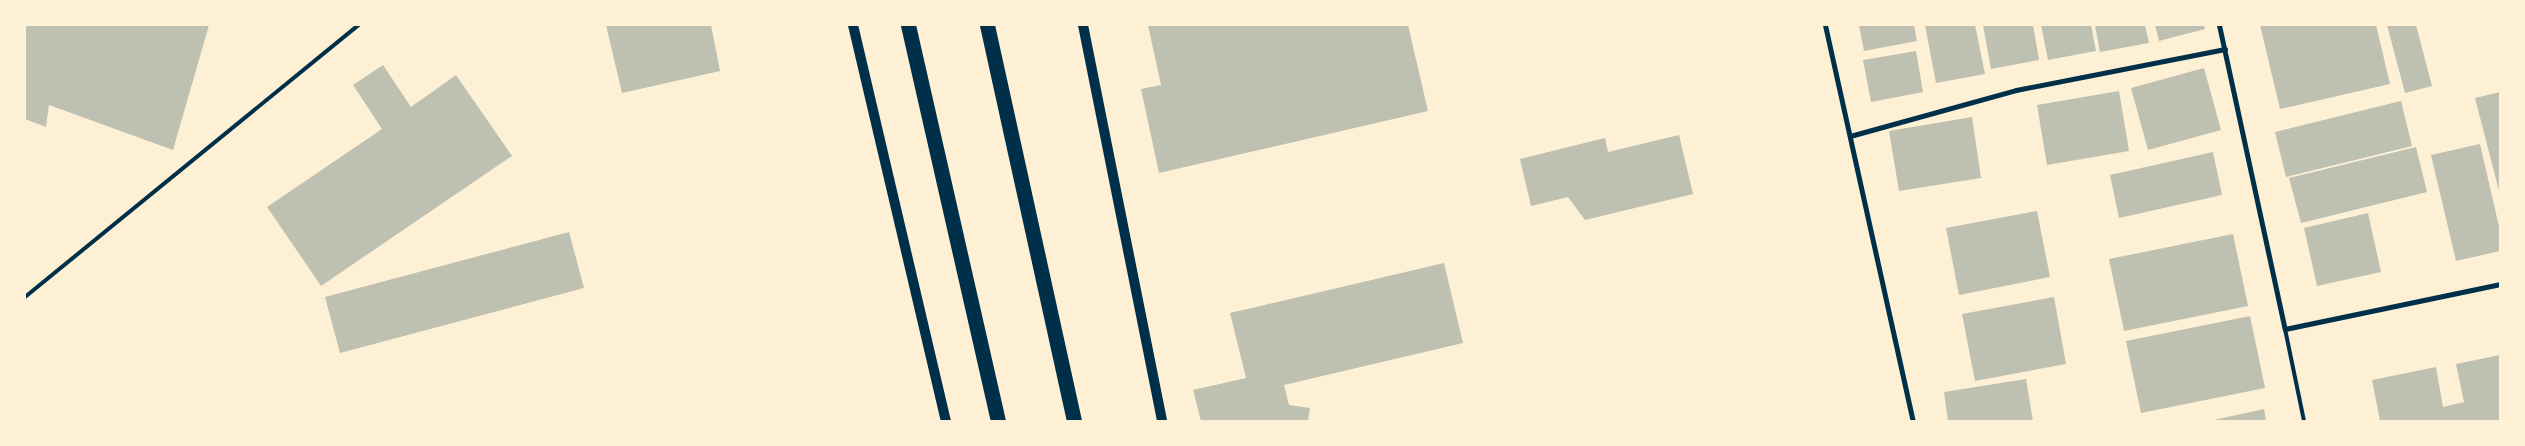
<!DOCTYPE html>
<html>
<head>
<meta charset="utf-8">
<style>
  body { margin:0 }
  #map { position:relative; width:2525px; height:446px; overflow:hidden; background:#fdf0d5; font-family:Manrope,sans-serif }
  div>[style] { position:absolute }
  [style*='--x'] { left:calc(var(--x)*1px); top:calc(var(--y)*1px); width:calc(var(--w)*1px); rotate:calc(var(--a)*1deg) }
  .building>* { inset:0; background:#bec0b2 }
  .service>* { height:4px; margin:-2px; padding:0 2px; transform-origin:2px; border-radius:2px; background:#003049 }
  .minor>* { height:5px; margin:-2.5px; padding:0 2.5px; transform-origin:2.5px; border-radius:2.5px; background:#003049 }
  .secondary>* { height:10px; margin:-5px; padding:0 5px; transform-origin:5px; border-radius:5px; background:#003049 }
  .motorway>* { height:15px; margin:-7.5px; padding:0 7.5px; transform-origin:7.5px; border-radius:7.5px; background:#003049 }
  span { translate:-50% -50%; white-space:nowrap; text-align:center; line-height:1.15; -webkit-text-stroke:5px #fdf0d5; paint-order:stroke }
  .frame { position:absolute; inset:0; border:26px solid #fdf0d5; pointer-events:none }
</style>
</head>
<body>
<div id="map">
  <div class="building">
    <i style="clip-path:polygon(25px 25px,209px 25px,173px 150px,49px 105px,46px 127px,25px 119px)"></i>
    <i style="clip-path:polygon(606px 25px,711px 25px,720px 71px,622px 93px)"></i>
    <i style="clip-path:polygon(1148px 25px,1408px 25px,1428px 111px,1159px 173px,1141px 89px,1161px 85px)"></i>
    <i style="clip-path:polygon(1859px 25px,1914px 25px,1917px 41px,1864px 51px)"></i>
    <i style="clip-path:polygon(1925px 25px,1975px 25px,1985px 74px,1936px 83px)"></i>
    <i style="clip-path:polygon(1983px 25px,2033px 25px,2039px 60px,1991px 69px)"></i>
    <i style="clip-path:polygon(2041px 25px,2091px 25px,2096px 51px,2048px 60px)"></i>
    <i style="clip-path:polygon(2095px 25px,2145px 25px,2149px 43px,2100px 52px)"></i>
    <i style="clip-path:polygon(2155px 25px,2204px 25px,2205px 29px,2159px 41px)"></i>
    <i style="clip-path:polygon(2260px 25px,2376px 25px,2390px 84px,2280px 109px)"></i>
    <i style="clip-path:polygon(2387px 25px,2416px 25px,2432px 86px,2405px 93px)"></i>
    <i style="clip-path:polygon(1916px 51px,1923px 92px,1871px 102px,1863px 60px)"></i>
    <i style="clip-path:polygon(383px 65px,411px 107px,456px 75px,512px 156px,321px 286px,267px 207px,382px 129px,353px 85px)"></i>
    <i style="clip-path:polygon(2204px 68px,2221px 130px,2148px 150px,2131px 88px)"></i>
    <i style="clip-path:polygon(2119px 91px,2129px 151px,2047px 165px,2037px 105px)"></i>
    <i style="clip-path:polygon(2500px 92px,2500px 191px,2499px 191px,2475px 98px)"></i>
    <i style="clip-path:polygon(2401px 101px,2412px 146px,2286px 177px,2275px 132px)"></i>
    <i style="clip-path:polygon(1972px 117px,1981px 178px,1899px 191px,1889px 131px)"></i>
    <i style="clip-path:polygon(1679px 135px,1693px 194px,1585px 220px,1568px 197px,1531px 206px,1520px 159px,1605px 138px,1608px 152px)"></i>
    <i style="clip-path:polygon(2480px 144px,2500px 231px,2500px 251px,2456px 261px,2431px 155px)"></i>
    <i style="clip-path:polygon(2416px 147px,2427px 192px,2301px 223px,2289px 178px)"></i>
    <i style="clip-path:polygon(2213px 152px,2222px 195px,2119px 218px,2110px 175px)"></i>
    <i style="clip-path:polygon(2037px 211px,2050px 277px,1959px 295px,1946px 228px)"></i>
    <i style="clip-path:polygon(2368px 213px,2381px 272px,2317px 286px,2304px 228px)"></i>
    <i style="clip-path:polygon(569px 232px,584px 288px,340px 353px,325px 297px)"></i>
    <i style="clip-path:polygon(2233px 234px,2248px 306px,2124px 331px,2109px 259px)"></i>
    <i style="clip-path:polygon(1444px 263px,1463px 343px,1284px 385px,1289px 405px,1310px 408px,1308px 421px,1201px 421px,1193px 390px,1246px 378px,1230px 313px)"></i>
    <i style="clip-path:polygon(2054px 297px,2066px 364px,1975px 381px,1962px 314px)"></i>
    <i style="clip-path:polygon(2250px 316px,2265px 388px,2141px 413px,2126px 341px)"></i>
    <i style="clip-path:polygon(2500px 355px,2500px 421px,2380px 421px,2372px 380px,2436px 367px,2443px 407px,2464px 402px,2456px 364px)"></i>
    <i style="clip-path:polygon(2026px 379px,2033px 421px,1948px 421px,1944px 392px)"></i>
    <i style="clip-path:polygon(2264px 409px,2266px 421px,2215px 421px,2214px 420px)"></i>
  </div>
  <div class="service">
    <i style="--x:25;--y:297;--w:431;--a:-39.2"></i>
    <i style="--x:2285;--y:329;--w:94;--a:78.3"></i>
  </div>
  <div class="minor">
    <i style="--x:1825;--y:25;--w:406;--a:77.5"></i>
    <i style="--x:2219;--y:25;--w:311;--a:77.8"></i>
    <i style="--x:2285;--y:329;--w:220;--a:-11.8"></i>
    <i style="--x:1850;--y:136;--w:172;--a:-15.5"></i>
    <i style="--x:2016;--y:90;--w:213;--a:-11.1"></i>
  </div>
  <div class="secondary">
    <i style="--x:853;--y:25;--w:407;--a:76.8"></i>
    <i style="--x:1083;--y:25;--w:404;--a:78.7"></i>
  </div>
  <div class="motorway">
    <i style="--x:908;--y:25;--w:406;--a:77.2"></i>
    <i style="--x:987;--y:25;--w:405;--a:77.6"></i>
  </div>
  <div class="frame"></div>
</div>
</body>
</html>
